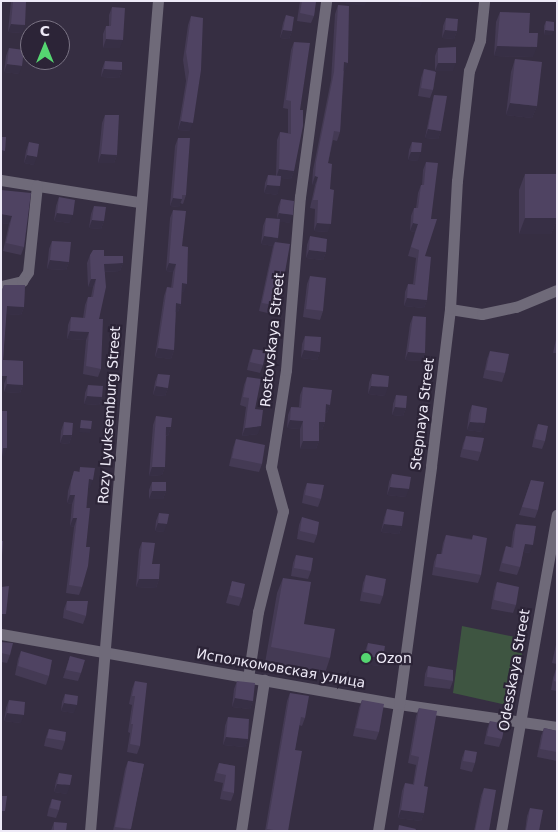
<!DOCTYPE html>
<html>
<head>
<meta charset="utf-8">
<style>
  body { margin:0 }
  #map { position:relative; width:558px; height:832px; overflow:hidden; background:#362e42; font-family:"DejaVu Sans",sans-serif }
  div>[style] { position:absolute }
  [style*='--x'] { left:calc(var(--x)*1px); top:calc(var(--y)*1px); width:calc(var(--w)*1px); rotate:calc(var(--a)*1deg) }
  .green>* { inset:0; background:#3e5541 }
  .minor>* { height:11px; margin:-5.5px; padding:0 5.5px; transform-origin:5.5px; border-radius:5.5px; background:#6f6a79 }
  .wall>* { inset:0; background:#443a54 }
  .shaded-wall>* { inset:0; background:#372f45 }
  .building>* { inset:0; background:#4f4362 }
  .dots>* { width:14px; height:14px; translate:-50% -50%; box-sizing:border-box; border:2px solid #2c2437; border-radius:50% }
  span { translate:-50% -50%; white-space:nowrap; text-align:center; line-height:1.15; -webkit-text-stroke:4.5px #2c2437; paint-order:stroke }
  .street-label { font-size:14px; color:#eeeaf7 }
  .poi-label { font-size:14px; color:#eeeaf7 }
  .left { translate:0 -50%; text-align:left }
  .frame { position:absolute; inset:0; border:2px solid #eeeaf7; pointer-events:none }
  .north { position:absolute; left:20px; top:20px; width:50px; height:50px; box-sizing:border-box; background:#2c2437; border:1px solid #7a7384; border-radius:50%; rotate:0deg; font-size:14px; font-weight:700; line-height:20px; text-align:center; color:#eeeaf7 }
  .north::after { content:''; display:block; margin:auto; width:18px; height:22px; background:#55d671; clip-path:polygon(50% 0,100% 100%,50% 72%,0 100%) }
</style>
</head>
<body>
<div id="map">
  <div class="green">
    <i style="clip-path:polygon(462px 626px,525px 639px,511px 706px,453px 693px)"></i>
  </div>
  <div class="minor">
    <i style="--x:1;--y:180;--w:140;--a:9.1"></i>
    <i style="--x:1;--y:286;--w:22;--a:-13"></i>
    <i style="--x:22;--y:281;--w:11;--a:-56"></i>
    <i style="--x:28;--y:272;--w:87;--a:-84.1"></i>
    <i style="--x:450;--y:309;--w:32;--a:9"></i>
    <i style="--x:482;--y:314;--w:35;--a:-12"></i>
    <i style="--x:516;--y:307;--w:44;--a:-22.5"></i>
    <i style="--x:1;--y:634;--w:404;--a:10"></i>
    <i style="--x:399;--y:704;--w:160;--a:8.3"></i>
    <i style="--x:248;--y:678;--w:67;--a:-81.4"></i>
    <i style="--x:258;--y:612;--w:104;--a:-76.1"></i>
    <i style="--x:283;--y:511;--w:46;--a:-105.3"></i>
    <i style="--x:271;--y:467;--w:98;--a:-81.2"></i>
    <i style="--x:286;--y:370;--w:174;--a:-85.4"></i>
    <i style="--x:300;--y:197;--w:198;--a:-82.4"></i>
    <i style="--x:90;--y:831;--w:833;--a:-85.32"></i>
    <i style="--x:241;--y:831;--w:153;--a:-81.3"></i>
    <i style="--x:378;--y:831;--w:129;--a:-80.6"></i>
    <i style="--x:399;--y:704;--w:240;--a:-82.3"></i>
    <i style="--x:431;--y:466;--w:158;--a:-83.1"></i>
    <i style="--x:450;--y:309;--w:128;--a:-86.9"></i>
    <i style="--x:457;--y:181;--w:111;--a:-83.8"></i>
    <i style="--x:469;--y:71;--w:33;--a:-70"></i>
    <i style="--x:480;--y:40;--w:39;--a:-84"></i>
    <i style="--x:501;--y:831;--w:321;--a:-80"></i>
  </div>
  <div class="wall">
    <i style="clip-path:polygon(11px 1px,26px 1px,22px 33px,8px 32px)"></i>
    <i style="clip-path:polygon(300px 1px,316px 1px,314px 16px,311px 23px,297px 21px)"></i>
    <i style="clip-path:polygon(338px 5px,345px 71px,344px 71px,340px 132px,337px 141px,333px 140px,328px 163px,330px 189px,328px 232px,314px 231px,315px 209px,310px 208px,315px 185px,312px 185px,313px 170px,331px 80px,335px 14px)"></i>
    <i style="clip-path:polygon(112px 7px,120px 48px,103px 48px,103px 34px,106px 26px,109px 26px,109px 15px)"></i>
    <i style="clip-path:polygon(500px 12px,529px 33px,533px 57px,494px 56px,496px 22px)"></i>
    <i style="clip-path:polygon(286px 15px,292px 31px,289px 39px,280px 38px,283px 23px)"></i>
    <i style="clip-path:polygon(191px 16px,190px 131px,178px 130px,186px 81px,183px 60px,188px 25px)"></i>
    <i style="clip-path:polygon(446px 18px,457px 31px,454px 39px,442px 38px,443px 26px)"></i>
    <i style="clip-path:polygon(546px 21px,552px 35px,544px 35px,544px 26px)"></i>
    <i style="clip-path:polygon(294px 42px,300px 110px,294px 171px,291px 179px,281px 178px,277px 195px,264px 193px,265px 183px,268px 175px,276px 176px,277px 140px,280px 132px,288px 133px,288px 109px,283px 108px,291px 50px)"></i>
    <i style="clip-path:polygon(9px 48px,19px 74px,4px 72px,6px 56px)"></i>
    <i style="clip-path:polygon(438px 48px,453px 71px,435px 71px,433px 90px,430px 98px,418px 96px,421px 78px,424px 69px,435px 71px,435px 56px)"></i>
    <i style="clip-path:polygon(515px 59px,537px 106px,532px 118px,506px 115px,511px 72px)"></i>
    <i style="clip-path:polygon(105px 61px,122px 70px,119px 78px,101px 77px,102px 69px)"></i>
    <i style="clip-path:polygon(434px 95px,441px 131px,438px 139px,425px 138px,432px 103px)"></i>
    <i style="clip-path:polygon(105px 115px,117px 155px,114px 163px,98px 163px,102px 123px)"></i>
    <i style="clip-path:polygon(178px 138px,186px 195px,183px 204px,180px 203px,179px 207px,170px 206px,175px 146px)"></i>
    <i style="clip-path:polygon(29px 142px,34px 165px,24px 163px,26px 151px)"></i>
    <i style="clip-path:polygon(412px 142px,418px 161px,408px 160px,409px 150px)"></i>
    <i style="clip-path:polygon(426px 162px,425px 256px,427px 300px,424px 308px,404px 306px,405px 292px,408px 284px,413px 284px,416px 258px,408px 256px,415px 232px,410px 231px,411px 216px,414px 208px,416px 208px,418px 193px,421px 185px,422px 185px,423px 170px)"></i>
    <i style="clip-path:polygon(525px 174px,557px 174px,557px 220px,551px 234px,519px 234px,519px 190px)"></i>
    <i style="clip-path:polygon(1px 190px,24px 247px,21px 255px,3px 251px,9px 224px,1px 223px)"></i>
    <i style="clip-path:polygon(59px 197px,70px 223px,54px 221px,56px 206px)"></i>
    <i style="clip-path:polygon(281px 199px,290px 223px,279px 221px,278px 238px,276px 242px,279px 306px,276px 315px,259px 311px,273px 246px,261px 244px,263px 226px,266px 218px,277px 219px,278px 207px)"></i>
    <i style="clip-path:polygon(94px 206px,104px 221px,101px 229px,89px 228px,91px 214px)"></i>
    <i style="clip-path:polygon(173px 210px,182px 246px,184px 292px,181px 291px,181px 304px,178px 312px,176px 312px,174px 350px,171px 359px,155px 357px,164px 296px,167px 287px,171px 288px,173px 272px,166px 271px,170px 218px)"></i>
    <i style="clip-path:polygon(310px 236px,326px 252px,323px 260px,306px 258px,307px 245px)"></i>
    <i style="clip-path:polygon(52px 241px,69px 262px,66px 270px,47px 269px,49px 249px)"></i>
    <i style="clip-path:polygon(90px 255px,104px 256px,123px 263px,120px 271px,105px 272px,99px 319px,101px 369px,98px 377px,83px 374px,86px 340px,67px 339px,68px 325px,71px 317px,83px 318px,85px 305px,88px 297px,91px 297px,93px 287px,88px 287px,87px 263px)"></i>
    <i style="clip-path:polygon(310px 276px,323px 311px,320px 320px,303px 317px,307px 284px)"></i>
    <i style="clip-path:polygon(4px 285px,25px 285px,24px 307px,21px 315px,6px 314px,3px 360px,23px 361px,23px 385px,20px 393px,4px 392px,4px 384px,1px 384px,1px 293px)"></i>
    <i style="clip-path:polygon(413px 316px,425px 353px,422px 361px,405px 360px,410px 324px)"></i>
    <i style="clip-path:polygon(557px 335px,557px 353px,553px 353px)"></i>
    <i style="clip-path:polygon(305px 336px,320px 352px,317px 360px,301px 358px,302px 344px)"></i>
    <i style="clip-path:polygon(253px 349px,263px 365px,260px 373px,247px 370px,250px 357px)"></i>
    <i style="clip-path:polygon(490px 351px,505px 373px,502px 382px,483px 378px,487px 359px)"></i>
    <i style="clip-path:polygon(158px 374px,168px 388px,165px 396px,153px 395px,155px 382px)"></i>
    <i style="clip-path:polygon(372px 374px,385px 396px,368px 394px,369px 383px)"></i>
    <i style="clip-path:polygon(247px 377px,255px 409px,258px 434px,242px 436px,246px 407px,240px 405px,244px 385px)"></i>
    <i style="clip-path:polygon(88px 385px,102px 397px,99px 405px,84px 404px,85px 393px)"></i>
    <i style="clip-path:polygon(303px 387px,330px 405px,327px 413px,325px 413px,325px 422px,322px 430px,319px 430px,319px 441px,316px 449px,300px 449px,300px 429px,287px 428px,288px 415px,291px 407px,299px 407px,300px 395px)"></i>
    <i style="clip-path:polygon(396px 395px,406px 408px,403px 416px,392px 415px,393px 404px)"></i>
    <i style="clip-path:polygon(472px 405px,482px 432px,467px 430px,469px 414px)"></i>
    <i style="clip-path:polygon(156px 416px,171px 427px,168px 436px,166px 436px,165px 467px,162px 475px,149px 476px,153px 425px)"></i>
    <i style="clip-path:polygon(64px 422px,72px 435px,69px 444px,60px 443px,61px 431px)"></i>
    <i style="clip-path:polygon(538px 424px,545px 441px,542px 449px,532px 447px,535px 432px)"></i>
    <i style="clip-path:polygon(466px 436px,481px 452px,478px 461px,460px 457px,463px 444px)"></i>
    <i style="clip-path:polygon(236px 439px,262px 464px,259px 472px,229px 466px,233px 448px)"></i>
    <i style="clip-path:polygon(80px 467px,90px 488px,88px 488px,82px 587px,79px 595px,66px 593px,74px 527px,70px 526px,72px 504px,67px 503px,68px 491px,74px 471px,79px 472px)"></i>
    <i style="clip-path:polygon(392px 474px,406px 497px,387px 495px,389px 482px)"></i>
    <i style="clip-path:polygon(531px 480px,538px 510px,535px 518px,519px 515px)"></i>
    <i style="clip-path:polygon(152px 482px,166px 491px,163px 499px,149px 499px,149px 490px)"></i>
    <i style="clip-path:polygon(307px 483px,321px 499px,318px 507px,302px 503px,304px 491px)"></i>
    <i style="clip-path:polygon(387px 509px,402px 526px,399px 534px,381px 532px,384px 518px)"></i>
    <i style="clip-path:polygon(159px 513px,164px 532px,155px 531px,156px 521px)"></i>
    <i style="clip-path:polygon(302px 517px,317px 535px,314px 543px,297px 539px,299px 525px)"></i>
    <i style="clip-path:polygon(516px 524px,530px 553px,523px 552px,520px 567px,517px 575px,499px 571px,503px 555px,506px 546px,511px 548px,513px 532px)"></i>
    <i style="clip-path:polygon(446px 535px,472px 539px,473px 535px,481px 575px,478px 583px,432px 575px,434px 562px,437px 554px,441px 554px,443px 543px)"></i>
    <i style="clip-path:polygon(142px 542px,159px 579px,156px 588px,136px 587px,139px 550px)"></i>
    <i style="clip-path:polygon(296px 555px,311px 571px,308px 579px,291px 576px,293px 563px)"></i>
    <i style="clip-path:polygon(366px 575px,383px 596px,380px 604px,360px 601px,363px 583px)"></i>
    <i style="clip-path:polygon(283px 578px,304px 624px,330px 658px,325px 673px,265px 663px,277px 593px)"></i>
    <i style="clip-path:polygon(232px 581px,242px 598px,239px 606px,226px 603px)"></i>
    <i style="clip-path:polygon(497px 582px,516px 605px,513px 613px,491px 609px,494px 591px)"></i>
    <i style="clip-path:polygon(67px 601px,86px 616px,83px 624px,63px 618px,64px 609px)"></i>
    <i style="clip-path:polygon(557px 640px,557px 664px,552px 663px)"></i>
    <i style="clip-path:polygon(1px 642px,10px 655px,7px 663px,1px 662px)"></i>
    <i style="clip-path:polygon(368px 643px,380px 666px,363px 664px,365px 651px)"></i>
    <i style="clip-path:polygon(21px 651px,49px 676px,46px 685px,15px 675px,18px 659px)"></i>
    <i style="clip-path:polygon(70px 656px,81px 673px,78px 681px,63px 678px)"></i>
    <i style="clip-path:polygon(428px 666px,453px 681px,450px 689px,424px 686px,425px 674px)"></i>
    <i style="clip-path:polygon(556px 669px,557px 669px,557px 691px,551px 690px,553px 678px)"></i>
    <i style="clip-path:polygon(135px 681px,140px 746px,137px 754px,127px 752px,130px 733px,128px 732px,132px 705px,129px 704px,132px 689px)"></i>
    <i style="clip-path:polygon(237px 681px,253px 701px,250px 709px,232px 707px,234px 689px)"></i>
    <i style="clip-path:polygon(290px 693px,305px 718px,302px 726px,299px 725px,295px 750px,288px 831px,265px 831px,287px 701px)"></i>
    <i style="clip-path:polygon(65px 694px,74px 713px,61px 711px,62px 702px)"></i>
    <i style="clip-path:polygon(9px 700px,21px 723px,4px 721px,6px 708px)"></i>
    <i style="clip-path:polygon(362px 700px,379px 732px,376px 740px,353px 736px,359px 708px)"></i>
    <i style="clip-path:polygon(419px 708px,424px 786px,424px 813px,421px 821px,398px 818px,402px 791px,405px 783px,413px 784px,416px 765px,408px 763px,416px 716px)"></i>
    <i style="clip-path:polygon(228px 717px,248px 739px,245px 747px,223px 745px,225px 726px)"></i>
    <i style="clip-path:polygon(490px 721px,502px 739px,499px 747px,484px 744px,487px 729px)"></i>
    <i style="clip-path:polygon(544px 728px,557px 731px,557px 761px,537px 757px,541px 736px)"></i>
    <i style="clip-path:polygon(49px 729px,65px 741px,62px 750px,44px 746px,46px 737px)"></i>
    <i style="clip-path:polygon(465px 750px,475px 763px,472px 772px,460px 769px,462px 758px)"></i>
    <i style="clip-path:polygon(128px 761px,144px 764px,130px 831px,113px 831px,125px 769px)"></i>
    <i style="clip-path:polygon(219px 763px,235px 766px,234px 793px,231px 801px,220px 799px,223px 783px,214px 781px,216px 771px)"></i>
    <i style="clip-path:polygon(59px 773px,67px 794px,54px 792px,56px 781px)"></i>
    <i style="clip-path:polygon(484px 788px,489px 831px,474px 831px,481px 796px)"></i>
    <i style="clip-path:polygon(52px 799px,59px 810px,56px 818px,47px 816px,49px 807px)"></i>
    <i style="clip-path:polygon(530px 808px,539px 831px,525px 831px,527px 816px)"></i>
    <i style="clip-path:polygon(54px 822px,66px 831px,51px 831px)"></i>
  </div>
  <div class="shaded-wall">
    <i style="clip-path:polygon(346px 1px,367px 1px,365px 6px,345px 4px)"></i>
    <i style="clip-path:polygon(400px 1px,423px 1px,420px 8px,398px 6px)"></i>
    <i style="clip-path:polygon(11px 24px,25px 25px,22px 33px,8px 32px)"></i>
    <i style="clip-path:polygon(283px 30px,292px 31px,289px 39px,280px 38px)"></i>
    <i style="clip-path:polygon(445px 30px,457px 31px,454px 39px,442px 38px)"></i>
    <i style="clip-path:polygon(545px 30px,554px 31px,552px 35px,544px 35px)"></i>
    <i style="clip-path:polygon(106px 39px,123px 40px,120px 48px,103px 48px)"></i>
    <i style="clip-path:polygon(497px 46px,537px 47px,533px 57px,494px 56px)"></i>
    <i style="clip-path:polygon(344px 62px,348px 63px,345px 71px,341px 71px)"></i>
    <i style="clip-path:polygon(438px 63px,456px 63px,453px 71px,435px 71px)"></i>
    <i style="clip-path:polygon(7px 64px,22px 66px,19px 74px,4px 72px)"></i>
    <i style="clip-path:polygon(104px 69px,122px 70px,119px 78px,101px 77px)"></i>
    <i style="clip-path:polygon(510px 103px,537px 106px,532px 118px,506px 115px)"></i>
    <i style="clip-path:polygon(181px 121px,193px 123px,190px 131px,178px 130px)"></i>
    <i style="clip-path:polygon(428px 129px,441px 131px,438px 139px,425px 138px)"></i>
    <i style="clip-path:polygon(1px 150px,5px 151px,2px 159px,1px 159px)"></i>
    <i style="clip-path:polygon(411px 152px,421px 152px,418px 161px,408px 160px)"></i>
    <i style="clip-path:polygon(101px 154px,117px 155px,114px 163px,98px 163px)"></i>
    <i style="clip-path:polygon(27px 155px,37px 157px,34px 165px,24px 163px)"></i>
    <i style="clip-path:polygon(279px 169px,294px 171px,291px 179px,276px 178px)"></i>
    <i style="clip-path:polygon(315px 176px,318px 177px,315px 185px,312px 185px)"></i>
    <i style="clip-path:polygon(267px 185px,280px 186px,277px 195px,264px 193px)"></i>
    <i style="clip-path:polygon(173px 198px,182px 199px,179px 207px,170px 206px)"></i>
    <i style="clip-path:polygon(57px 213px,73px 215px,70px 223px,54px 221px)"></i>
    <i style="clip-path:polygon(279px 213px,293px 215px,290px 223px,276px 221px)"></i>
    <i style="clip-path:polygon(1px 214px,12px 216px,9px 224px,1px 223px)"></i>
    <i style="clip-path:polygon(525px 218px,557px 218px,557px 220px,551px 234px,519px 234px)"></i>
    <i style="clip-path:polygon(92px 220px,104px 221px,101px 229px,89px 228px)"></i>
    <i style="clip-path:polygon(317px 223px,331px 224px,328px 232px,314px 231px)"></i>
    <i style="clip-path:polygon(413px 223px,418px 224px,415px 232px,410px 231px)"></i>
    <i style="clip-path:polygon(264px 236px,278px 238px,275px 246px,275px 242px,273px 246px,261px 244px)"></i>
    <i style="clip-path:polygon(309px 250px,326px 252px,323px 260px,306px 258px)"></i>
    <i style="clip-path:polygon(50px 260px,69px 262px,66px 270px,47px 269px)"></i>
    <i style="clip-path:polygon(123px 263px,120px 271px,101px 272px,104px 264px)"></i>
    <i style="clip-path:polygon(169px 263px,176px 264px,173px 272px,166px 271px)"></i>
    <i style="clip-path:polygon(91px 279px,96px 279px,93px 287px,88px 287px)"></i>
    <i style="clip-path:polygon(182px 283px,187px 284px,184px 292px,179px 291px)"></i>
    <i style="clip-path:polygon(407px 298px,427px 300px,424px 308px,404px 306px)"></i>
    <i style="clip-path:polygon(176px 303px,181px 304px,178px 312px,173px 312px)"></i>
    <i style="clip-path:polygon(7px 306px,24px 307px,21px 315px,4px 314px)"></i>
    <i style="clip-path:polygon(70px 331px,89px 332px,86px 340px,67px 339px)"></i>
    <i style="clip-path:polygon(158px 348px,174px 350px,171px 359px,155px 357px)"></i>
    <i style="clip-path:polygon(304px 350px,320px 352px,317px 360px,301px 358px)"></i>
    <i style="clip-path:polygon(408px 352px,425px 353px,422px 361px,405px 360px)"></i>
    <i style="clip-path:polygon(1px 376px,7px 376px,4px 384px,1px 384px)"></i>
    <i style="clip-path:polygon(7px 384px,23px 385px,20px 393px,4px 392px)"></i>
    <i style="clip-path:polygon(156px 386px,168px 388px,165px 396px,153px 395px)"></i>
    <i style="clip-path:polygon(371px 386px,388px 387px,385px 396px,368px 394px)"></i>
    <i style="clip-path:polygon(87px 396px,102px 397px,99px 405px,84px 404px)"></i>
    <i style="clip-path:polygon(326px 404px,330px 405px,327px 413px,323px 412px)"></i>
    <i style="clip-path:polygon(395px 407px,406px 408px,403px 416px,392px 415px)"></i>
    <i style="clip-path:polygon(290px 420px,303px 421px,300px 429px,287px 428px)"></i>
    <i style="clip-path:polygon(319px 422px,325px 422px,322px 430px,316px 430px)"></i>
    <i style="clip-path:polygon(470px 422px,485px 423px,482px 432px,467px 430px)"></i>
    <i style="clip-path:polygon(261px 426px,258px 434px,242px 436px,245px 428px)"></i>
    <i style="clip-path:polygon(166px 427px,171px 427px,168px 436px,164px 435px)"></i>
    <i style="clip-path:polygon(80px 428px,91px 429px,90px 433px,79px 432px)"></i>
    <i style="clip-path:polygon(63px 435px,72px 435px,69px 444px,60px 443px)"></i>
    <i style="clip-path:polygon(303px 441px,319px 441px,316px 449px,300px 449px)"></i>
    <i style="clip-path:polygon(3px 448px,7px 448px,4px 457px,1px 456px)"></i>
    <i style="clip-path:polygon(152px 467px,165px 467px,162px 475px,149px 476px)"></i>
    <i style="clip-path:polygon(89px 479px,93px 480px,90px 488px,86px 488px)"></i>
    <i style="clip-path:polygon(390px 487px,409px 489px,406px 497px,387px 495px)"></i>
    <i style="clip-path:polygon(152px 491px,166px 491px,163px 499px,149px 499px)"></i>
    <i style="clip-path:polygon(70px 495px,75px 495px,72px 504px,67px 503px)"></i>
    <i style="clip-path:polygon(73px 518px,77px 518px,74px 527px,70px 526px)"></i>
    <i style="clip-path:polygon(158px 523px,167px 524px,164px 532px,155px 531px)"></i>
    <i style="clip-path:polygon(384px 524px,402px 526px,399px 534px,381px 532px)"></i>
    <i style="clip-path:polygon(525px 544px,533px 545px,530px 553px,522px 552px)"></i>
    <i style="clip-path:polygon(139px 579px,159px 579px,156px 588px,136px 587px)"></i>
    <i style="clip-path:polygon(1px 614px,6px 614px,3px 622px,1px 622px)"></i>
    <i style="clip-path:polygon(366px 656px,383px 658px,380px 666px,363px 664px)"></i>
    <i style="clip-path:polygon(235px 698px,253px 701px,250px 709px,232px 707px)"></i>
    <i style="clip-path:polygon(64px 703px,77px 705px,74px 713px,61px 711px)"></i>
    <i style="clip-path:polygon(7px 713px,24px 715px,21px 723px,4px 721px)"></i>
    <i style="clip-path:polygon(226px 737px,248px 739px,245px 747px,223px 745px)"></i>
    <i style="clip-path:polygon(57px 784px,70px 785px,67px 794px,54px 792px)"></i>
    <i style="clip-path:polygon(401px 810px,424px 813px,421px 821px,398px 818px)"></i>
    <i style="clip-path:polygon(1px 811px,5px 811px,2px 819px,1px 819px)"></i>
  </div>
  <div class="building">
    <i style="clip-path:polygon(13px 1px,26px 1px,25px 25px,11px 24px)"></i>
    <i style="clip-path:polygon(302px 1px,316px 1px,314px 16px,300px 13px)"></i>
    <i style="clip-path:polygon(338px 5px,349px 6px,348px 63px,344px 62px,340px 132px,334px 131px,328px 163px,332px 164px,330px 189px,334px 190px,331px 224px,317px 223px,318px 200px,313px 200px,318px 177px,315px 176px,316px 162px,334px 72px)"></i>
    <i style="clip-path:polygon(112px 7px,125px 8px,123px 40px,106px 39px,106px 26px,111px 26px)"></i>
    <i style="clip-path:polygon(500px 12px,530px 13px,529px 33px,538px 33px,537px 47px,497px 46px)"></i>
    <i style="clip-path:polygon(286px 15px,294px 17px,292px 31px,283px 30px)"></i>
    <i style="clip-path:polygon(191px 16px,203px 18px,201px 70px,193px 123px,181px 121px,189px 72px,186px 52px)"></i>
    <i style="clip-path:polygon(446px 18px,458px 19px,457px 31px,445px 30px)"></i>
    <i style="clip-path:polygon(546px 21px,554px 22px,554px 31px,545px 30px)"></i>
    <i style="clip-path:polygon(294px 42px,310px 43px,300px 110px,303px 110px,303px 126px,294px 171px,279px 169px,280px 132px,291px 134px,291px 101px,286px 100px)"></i>
    <i style="clip-path:polygon(456px 47px,456px 63px,438px 63px,438px 48px)"></i>
    <i style="clip-path:polygon(9px 48px,24px 50px,22px 66px,7px 64px)"></i>
    <i style="clip-path:polygon(515px 59px,542px 62px,537px 106px,510px 103px)"></i>
    <i style="clip-path:polygon(105px 61px,122px 62px,122px 70px,104px 69px)"></i>
    <i style="clip-path:polygon(424px 69px,436px 72px,433px 90px,421px 88px)"></i>
    <i style="clip-path:polygon(434px 95px,447px 96px,441px 131px,428px 129px)"></i>
    <i style="clip-path:polygon(105px 115px,119px 115px,117px 155px,101px 154px)"></i>
    <i style="clip-path:polygon(1px 137px,6px 137px,5px 151px,1px 150px)"></i>
    <i style="clip-path:polygon(178px 138px,190px 138px,186px 195px,182px 195px,182px 199px,173px 198px)"></i>
    <i style="clip-path:polygon(29px 142px,39px 144px,37px 157px,27px 155px)"></i>
    <i style="clip-path:polygon(412px 142px,422px 143px,421px 152px,411px 152px)"></i>
    <i style="clip-path:polygon(426px 162px,438px 163px,431px 219px,437px 219px,425px 256px,431px 257px,427px 300px,407px 298px,408px 284px,415px 285px,419px 250px,411px 247px,418px 224px,413px 223px,414px 208px,418px 208px,421px 185px,424px 185px)"></i>
    <i style="clip-path:polygon(525px 174px,557px 174px,557px 218px,525px 218px)"></i>
    <i style="clip-path:polygon(268px 175px,281px 176px,280px 186px,267px 185px)"></i>
    <i style="clip-path:polygon(1px 190px,31px 193px,24px 247px,6px 243px,12px 216px,1px 214px,2px 207px,1px 207px)"></i>
    <i style="clip-path:polygon(59px 197px,75px 200px,73px 215px,57px 213px)"></i>
    <i style="clip-path:polygon(281px 199px,294px 201px,293px 215px,279px 213px)"></i>
    <i style="clip-path:polygon(94px 206px,106px 207px,104px 221px,92px 220px)"></i>
    <i style="clip-path:polygon(173px 210px,186px 211px,182px 246px,188px 247px,187px 284px,182px 283px,181px 304px,176px 303px,174px 350px,158px 348px,167px 287px,173px 288px,176px 264px,169px 263px)"></i>
    <i style="clip-path:polygon(266px 218px,280px 219px,278px 238px,264px 236px)"></i>
    <i style="clip-path:polygon(310px 236px,327px 239px,326px 252px,309px 250px)"></i>
    <i style="clip-path:polygon(52px 241px,71px 242px,69px 262px,50px 260px)"></i>
    <i style="clip-path:polygon(275px 242px,290px 244px,279px 306px,262px 303px)"></i>
    <i style="clip-path:polygon(93px 250px,104px 250px,104px 256px,123px 256px,123px 263px,104px 264px,106px 287px,99px 319px,103px 319px,101px 369px,86px 366px,89px 332px,70px 331px,71px 317px,85px 318px,88px 297px,93px 297px,96px 279px,91px 279px,90px 255px)"></i>
    <i style="clip-path:polygon(310px 276px,326px 278px,323px 311px,306px 309px)"></i>
    <i style="clip-path:polygon(4px 285px,25px 285px,24px 307px,7px 306px,3px 360px,23px 361px,23px 385px,7px 384px,7px 376px,1px 376px,1px 293px)"></i>
    <i style="clip-path:polygon(413px 316px,426px 317px,425px 353px,408px 352px)"></i>
    <i style="clip-path:polygon(305px 336px,321px 337px,320px 352px,304px 350px)"></i>
    <i style="clip-path:polygon(253px 349px,266px 351px,263px 365px,250px 362px)"></i>
    <i style="clip-path:polygon(490px 351px,509px 354px,505px 373px,486px 370px)"></i>
    <i style="clip-path:polygon(158px 374px,170px 375px,168px 388px,156px 386px)"></i>
    <i style="clip-path:polygon(372px 374px,389px 376px,388px 387px,371px 386px)"></i>
    <i style="clip-path:polygon(247px 377px,261px 379px,255px 409px,263px 410px,261px 426px,245px 428px,249px 398px,243px 397px)"></i>
    <i style="clip-path:polygon(88px 385px,103px 386px,102px 397px,87px 396px)"></i>
    <i style="clip-path:polygon(303px 387px,332px 390px,330px 405px,326px 404px,325px 422px,319px 422px,319px 441px,303px 441px,303px 421px,290px 420px,291px 407px,301px 408px)"></i>
    <i style="clip-path:polygon(396px 395px,407px 396px,406px 408px,395px 407px)"></i>
    <i style="clip-path:polygon(472px 405px,487px 408px,485px 423px,470px 422px)"></i>
    <i style="clip-path:polygon(1px 411px,7px 411px,7px 448px,3px 448px,1px 464px)"></i>
    <i style="clip-path:polygon(156px 416px,172px 418px,171px 427px,166px 427px,165px 467px,152px 467px)"></i>
    <i style="clip-path:polygon(81px 420px,92px 421px,91px 429px,80px 428px)"></i>
    <i style="clip-path:polygon(64px 422px,73px 423px,72px 435px,63px 435px)"></i>
    <i style="clip-path:polygon(538px 424px,548px 426px,545px 441px,535px 439px)"></i>
    <i style="clip-path:polygon(466px 436px,484px 438px,481px 452px,463px 449px)"></i>
    <i style="clip-path:polygon(236px 439px,265px 445px,262px 464px,232px 458px)"></i>
    <i style="clip-path:polygon(80px 467px,95px 468px,93px 480px,89px 479px,86px 508px,90px 508px,86px 547px,90px 547px,88px 566px,82px 587px,69px 585px,77px 518px,73px 518px,75px 495px,70px 495px,71px 482px,74px 471px,80px 472px)"></i>
    <i style="clip-path:polygon(392px 474px,411px 477px,409px 489px,390px 487px)"></i>
    <i style="clip-path:polygon(531px 480px,544px 482px,538px 510px,522px 507px)"></i>
    <i style="clip-path:polygon(152px 482px,166px 482px,166px 491px,152px 491px)"></i>
    <i style="clip-path:polygon(307px 483px,324px 485px,321px 499px,305px 495px)"></i>
    <i style="clip-path:polygon(387px 509px,404px 512px,402px 526px,384px 524px)"></i>
    <i style="clip-path:polygon(159px 513px,169px 514px,167px 524px,158px 523px)"></i>
    <i style="clip-path:polygon(302px 517px,319px 522px,317px 535px,300px 531px)"></i>
    <i style="clip-path:polygon(516px 524px,536px 526px,533px 545px,525px 544px,520px 567px,502px 563px,506px 546px,513px 548px)"></i>
    <i style="clip-path:polygon(446px 535px,472px 540px,473px 535px,487px 538px,481px 575px,435px 567px,437px 554px,442px 554px)"></i>
    <i style="clip-path:polygon(1px 541px,3px 541px,2px 556px,1px 556px)"></i>
    <i style="clip-path:polygon(142px 542px,155px 543px,152px 564px,160px 564px,159px 579px,139px 579px)"></i>
    <i style="clip-path:polygon(296px 555px,313px 558px,311px 571px,294px 568px)"></i>
    <i style="clip-path:polygon(366px 575px,386px 579px,383px 596px,363px 592px)"></i>
    <i style="clip-path:polygon(283px 578px,311px 582px,304px 624px,335px 629px,330px 658px,271px 647px)"></i>
    <i style="clip-path:polygon(232px 581px,245px 584px,242px 598px,229px 595px)"></i>
    <i style="clip-path:polygon(497px 582px,519px 587px,516px 605px,494px 600px)"></i>
    <i style="clip-path:polygon(9px 586px,6px 614px,1px 614px,1px 587px)"></i>
    <i style="clip-path:polygon(67px 601px,88px 601px,86px 616px,66px 610px)"></i>
    <i style="clip-path:polygon(1px 642px,13px 643px,10px 655px,1px 653px)"></i>
    <i style="clip-path:polygon(368px 643px,385px 646px,383px 658px,366px 656px)"></i>
    <i style="clip-path:polygon(21px 651px,52px 660px,49px 676px,18px 666px)"></i>
    <i style="clip-path:polygon(70px 656px,85px 660px,81px 673px,66px 670px)"></i>
    <i style="clip-path:polygon(428px 666px,453px 670px,453px 681px,427px 677px)"></i>
    <i style="clip-path:polygon(556px 669px,557px 669px,557px 682px,554px 681px)"></i>
    <i style="clip-path:polygon(135px 681px,147px 683px,140px 746px,130px 744px,133px 724px,131px 724px,135px 696px,132px 696px)"></i>
    <i style="clip-path:polygon(237px 681px,255px 683px,253px 701px,235px 698px)"></i>
    <i style="clip-path:polygon(290px 693px,309px 696px,305px 718px,301px 717px,295px 750px,302px 751px,288px 831px,279px 831px,267px 829px)"></i>
    <i style="clip-path:polygon(65px 694px,78px 696px,77px 705px,64px 703px)"></i>
    <i style="clip-path:polygon(9px 700px,25px 702px,24px 715px,7px 713px)"></i>
    <i style="clip-path:polygon(362px 700px,384px 704px,379px 732px,356px 728px)"></i>
    <i style="clip-path:polygon(419px 708px,437px 711px,424px 786px,428px 787px,424px 813px,401px 810px,405px 783px,414px 785px,419px 757px,411px 755px)"></i>
    <i style="clip-path:polygon(228px 717px,249px 719px,248px 739px,226px 737px)"></i>
    <i style="clip-path:polygon(490px 721px,505px 724px,502px 739px,487px 736px)"></i>
    <i style="clip-path:polygon(544px 728px,557px 731px,557px 752px,540px 749px)"></i>
    <i style="clip-path:polygon(49px 729px,66px 732px,65px 741px,47px 738px)"></i>
    <i style="clip-path:polygon(465px 750px,477px 752px,475px 763px,463px 761px)"></i>
    <i style="clip-path:polygon(128px 761px,144px 764px,131px 829px,115px 827px)"></i>
    <i style="clip-path:polygon(219px 763px,235px 766px,234px 793px,223px 791px,226px 775px,217px 773px)"></i>
    <i style="clip-path:polygon(59px 773px,72px 775px,70px 785px,57px 784px)"></i>
    <i style="clip-path:polygon(484px 788px,496px 790px,489px 831px,475px 831px)"></i>
    <i style="clip-path:polygon(1px 796px,7px 796px,5px 811px,1px 811px)"></i>
    <i style="clip-path:polygon(52px 799px,61px 801px,59px 810px,50px 808px)"></i>
    <i style="clip-path:polygon(530px 808px,543px 810px,539px 831px,526px 830px)"></i>
    <i style="clip-path:polygon(54px 822px,67px 823px,66px 831px,54px 831px)"></i>
    <i style="clip-path:polygon(399px 825px,416px 829px,415px 831px,398px 831px)"></i>
  </div>
  <div class="dots">
    <i style="left:366px;top:658px;background:#55d671"></i>
  </div>
  <div class="street-label">
    <span style="left:272px;top:340px;rotate:-84deg">Rostovskaya Street</span>
    <span style="left:422px;top:414px;rotate:-83deg">Stepnaya Street</span>
    <span style="left:109px;top:415px;rotate:-86deg">Rozy Lyuksemburg Street</span>
    <span style="left:281px;top:668px;rotate:10deg">Исполкомовская улица</span>
    <span style="left:514px;top:670px;rotate:-80deg">Odesskaya Street</span>
  </div>
  <div class="poi-label">
    <span class="left" style="left:376px;top:658px">Ozon</span>
  </div>
  <div class="frame"></div>
  <div class="north">С</div>
</div>
</body>
</html>
